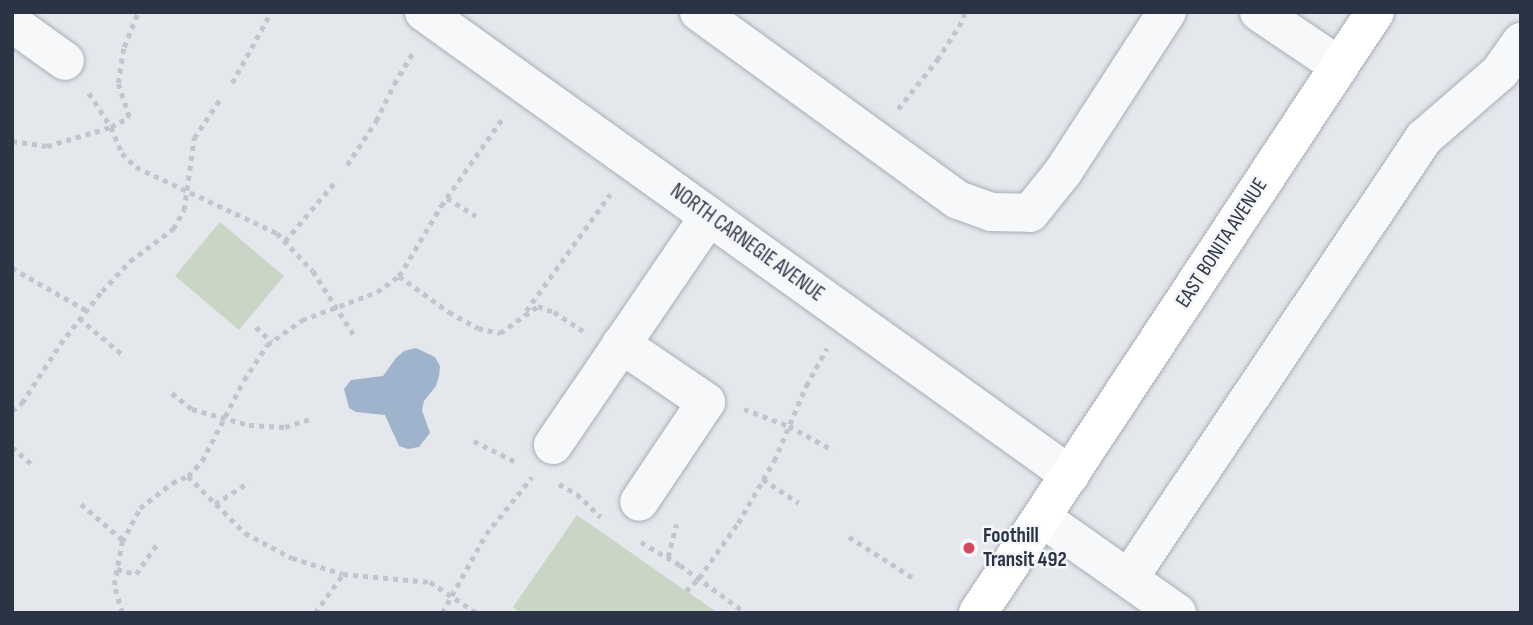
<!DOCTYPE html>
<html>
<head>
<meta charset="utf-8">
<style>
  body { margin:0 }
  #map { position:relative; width:1533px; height:625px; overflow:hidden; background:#e4e7ec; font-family:"Sofia Sans Condensed",sans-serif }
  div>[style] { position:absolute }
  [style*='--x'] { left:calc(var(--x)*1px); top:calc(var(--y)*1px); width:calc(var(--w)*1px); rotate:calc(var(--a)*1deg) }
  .green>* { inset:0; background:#c9d6c5 }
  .water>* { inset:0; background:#9fb4cc }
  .path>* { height:4.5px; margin-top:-2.25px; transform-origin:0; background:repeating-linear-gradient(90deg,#c2c5cb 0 5px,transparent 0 10px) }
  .roads { filter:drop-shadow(0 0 2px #a9aeb7) drop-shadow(0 0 2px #a9aeb7) }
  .minor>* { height:38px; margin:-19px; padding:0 19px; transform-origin:19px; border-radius:19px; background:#f7f8fa }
  .major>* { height:38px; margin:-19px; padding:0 19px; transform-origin:19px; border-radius:19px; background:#fff }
  .dots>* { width:19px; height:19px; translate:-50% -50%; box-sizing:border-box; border:4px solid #f4f6f9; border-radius:50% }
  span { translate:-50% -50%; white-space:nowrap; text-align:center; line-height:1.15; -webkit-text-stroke:5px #f4f6f9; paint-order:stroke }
  .street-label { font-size:21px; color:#2b3445 }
  .poi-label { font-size:21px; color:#2b3445; font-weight:700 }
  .left { translate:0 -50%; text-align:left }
  .frame { position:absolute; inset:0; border:14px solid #2b3445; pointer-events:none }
</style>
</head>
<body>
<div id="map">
  <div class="green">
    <i style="clip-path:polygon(220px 222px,284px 276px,239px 330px,175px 276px)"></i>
    <i style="clip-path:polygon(577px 515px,686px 591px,718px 613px,521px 613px,513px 607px)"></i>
  </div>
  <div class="water">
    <i style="clip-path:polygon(416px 348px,435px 357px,440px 366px,439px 376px,436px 386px,424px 401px,422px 410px,430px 433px,419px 447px,408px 449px,399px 446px,385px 415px,356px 412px,349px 408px,344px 389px,351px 380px,383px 376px,396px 358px,404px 351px)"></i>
  </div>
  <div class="path">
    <i style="--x:232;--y:83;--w:81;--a:-61.2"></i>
    <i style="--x:89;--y:93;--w:40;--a:57.1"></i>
    <i style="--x:111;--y:127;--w:28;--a:67"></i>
    <i style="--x:122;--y:153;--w:20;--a:45"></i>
    <i style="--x:136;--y:167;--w:156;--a:25.1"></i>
    <i style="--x:277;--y:233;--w:52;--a:46.5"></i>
    <i style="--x:313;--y:271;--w:76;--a:57.4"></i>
    <i style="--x:898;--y:109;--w:63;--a:-51.5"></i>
    <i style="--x:937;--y:60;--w:50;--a:-57.3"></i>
    <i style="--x:964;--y:18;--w:6;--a:-99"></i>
    <i style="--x:12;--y:141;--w:35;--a:8"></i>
    <i style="--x:47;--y:146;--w:67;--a:-16.5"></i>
    <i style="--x:111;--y:127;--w:21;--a:-29"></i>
    <i style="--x:129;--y:117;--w:36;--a:-108"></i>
    <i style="--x:118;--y:83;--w:36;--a:-81"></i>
    <i style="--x:124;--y:47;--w:38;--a:-68"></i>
    <i style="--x:347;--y:165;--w:53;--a:-56.6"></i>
    <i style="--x:376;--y:121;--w:41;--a:-64.1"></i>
    <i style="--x:394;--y:84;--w:35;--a:-59"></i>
    <i style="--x:447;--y:198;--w:34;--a:32"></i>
    <i style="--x:285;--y:241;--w:80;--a:-49.6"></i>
    <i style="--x:12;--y:268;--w:85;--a:29.6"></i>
    <i style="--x:399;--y:276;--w:62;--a:35.8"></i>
    <i style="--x:449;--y:312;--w:33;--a:29"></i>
    <i style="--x:478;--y:328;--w:23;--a:13"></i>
    <i style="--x:500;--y:333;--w:47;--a:-35.4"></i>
    <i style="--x:538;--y:306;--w:17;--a:21"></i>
    <i style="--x:554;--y:312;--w:35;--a:33"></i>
    <i style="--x:526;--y:311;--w:144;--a:-54.3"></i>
    <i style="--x:79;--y:318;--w:57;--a:40.1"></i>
    <i style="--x:256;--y:327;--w:22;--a:43"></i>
    <i style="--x:172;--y:393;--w:26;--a:39"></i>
    <i style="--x:192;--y:409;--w:59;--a:15.7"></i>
    <i style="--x:249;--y:425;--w:36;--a:3"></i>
    <i style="--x:285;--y:427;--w:29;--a:-18"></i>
    <i style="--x:744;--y:409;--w:48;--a:20.7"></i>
    <i style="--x:789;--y:426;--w:50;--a:28.6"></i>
    <i style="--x:12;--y:411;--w:13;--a:-39"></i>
    <i style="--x:22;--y:403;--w:70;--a:-57.2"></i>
    <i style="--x:60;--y:344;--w:68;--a:-51.6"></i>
    <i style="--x:102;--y:291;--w:41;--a:-47"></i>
    <i style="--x:130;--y:261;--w:54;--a:-36.7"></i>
    <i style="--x:173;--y:229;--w:22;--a:-60"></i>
    <i style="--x:184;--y:210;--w:73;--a:-82.1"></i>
    <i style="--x:194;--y:138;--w:48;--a:-56"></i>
    <i style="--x:474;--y:441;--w:47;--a:26.6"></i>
    <i style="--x:12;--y:447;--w:28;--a:41"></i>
    <i style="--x:188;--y:476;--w:81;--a:45"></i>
    <i style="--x:245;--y:533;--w:53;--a:28"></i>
    <i style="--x:292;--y:558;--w:53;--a:17.4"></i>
    <i style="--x:343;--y:574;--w:87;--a:5.3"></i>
    <i style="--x:430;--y:582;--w:56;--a:33.4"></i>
    <i style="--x:763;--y:479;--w:43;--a:33.7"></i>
    <i style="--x:559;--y:484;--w:21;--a:29"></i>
    <i style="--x:577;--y:494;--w:33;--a:44"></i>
    <i style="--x:81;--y:504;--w:55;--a:40.6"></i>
    <i style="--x:215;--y:504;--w:40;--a:-32.9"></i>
    <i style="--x:849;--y:537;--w:78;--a:32.5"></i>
    <i style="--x:641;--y:542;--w:45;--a:30.5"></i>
    <i style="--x:680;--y:565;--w:82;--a:36"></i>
    <i style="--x:668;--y:557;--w:34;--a:-76"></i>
    <i style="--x:117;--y:569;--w:20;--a:15"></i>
    <i style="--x:136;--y:574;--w:39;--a:-55"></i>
    <i style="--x:686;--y:591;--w:18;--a:-45"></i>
    <i style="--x:699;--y:578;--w:67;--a:-54.7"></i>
    <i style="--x:738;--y:523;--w:72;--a:-59.9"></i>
    <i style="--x:774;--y:461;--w:82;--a:-66.9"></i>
    <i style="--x:806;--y:386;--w:43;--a:-61.1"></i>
    <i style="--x:122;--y:613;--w:29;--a:-106"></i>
    <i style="--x:114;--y:585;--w:44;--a:-79.5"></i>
    <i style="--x:122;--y:542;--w:38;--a:-62"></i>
    <i style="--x:140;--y:508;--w:41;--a:-38"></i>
    <i style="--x:172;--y:483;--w:17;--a:-24"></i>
    <i style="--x:188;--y:476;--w:21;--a:-47"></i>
    <i style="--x:202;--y:461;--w:91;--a:-62.6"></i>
    <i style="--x:244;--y:380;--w:42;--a:-56.7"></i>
    <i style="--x:267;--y:345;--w:43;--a:-35.5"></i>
    <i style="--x:302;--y:320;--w:80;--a:-20.5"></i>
    <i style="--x:377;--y:292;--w:27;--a:-36"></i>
    <i style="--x:399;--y:276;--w:82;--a:-59"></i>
    <i style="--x:441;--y:206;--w:110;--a:-55"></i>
    <i style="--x:315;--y:613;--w:48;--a:-54.3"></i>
    <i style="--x:442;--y:613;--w:90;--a:-60.9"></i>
    <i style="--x:486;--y:534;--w:73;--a:-51.1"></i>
  </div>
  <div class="roads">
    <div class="minor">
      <i style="--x:424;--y:12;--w:795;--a:35.63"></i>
      <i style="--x:699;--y:12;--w:320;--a:36"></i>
      <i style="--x:958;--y:200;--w:35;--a:20"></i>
      <i style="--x:991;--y:212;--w:39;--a:1"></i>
      <i style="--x:1030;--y:213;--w:53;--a:-51.2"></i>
      <i style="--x:1063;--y:172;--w:191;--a:-57"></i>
      <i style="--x:1259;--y:12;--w:97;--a:34"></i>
      <i style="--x:12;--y:23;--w:65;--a:35.6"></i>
      <i style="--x:621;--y:344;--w:103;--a:34.3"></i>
      <i style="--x:706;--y:402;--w:120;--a:123.8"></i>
      <i style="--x:553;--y:445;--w:277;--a:-55.7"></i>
      <i style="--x:1042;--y:518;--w:165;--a:35.1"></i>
      <i style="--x:1129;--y:578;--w:530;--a:-56.16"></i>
      <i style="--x:1424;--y:138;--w:101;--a:-41"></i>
      <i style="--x:1500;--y:72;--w:37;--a:-55"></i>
    </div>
    <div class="major">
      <i style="--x:978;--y:613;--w:720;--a:-56.55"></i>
    </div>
  </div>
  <div class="dots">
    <i style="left:969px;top:548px;background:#d1495b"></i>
  </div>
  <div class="street-label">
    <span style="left:747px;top:243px;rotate:36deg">NORTH CARNEGIE AVENUE</span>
    <span style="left:1222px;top:243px;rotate:-57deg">EAST BONITA AVENUE</span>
  </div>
  <div class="poi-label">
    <span class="left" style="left:983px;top:548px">Foothill<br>Transit 492</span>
  </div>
  <div class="frame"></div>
</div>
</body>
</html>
